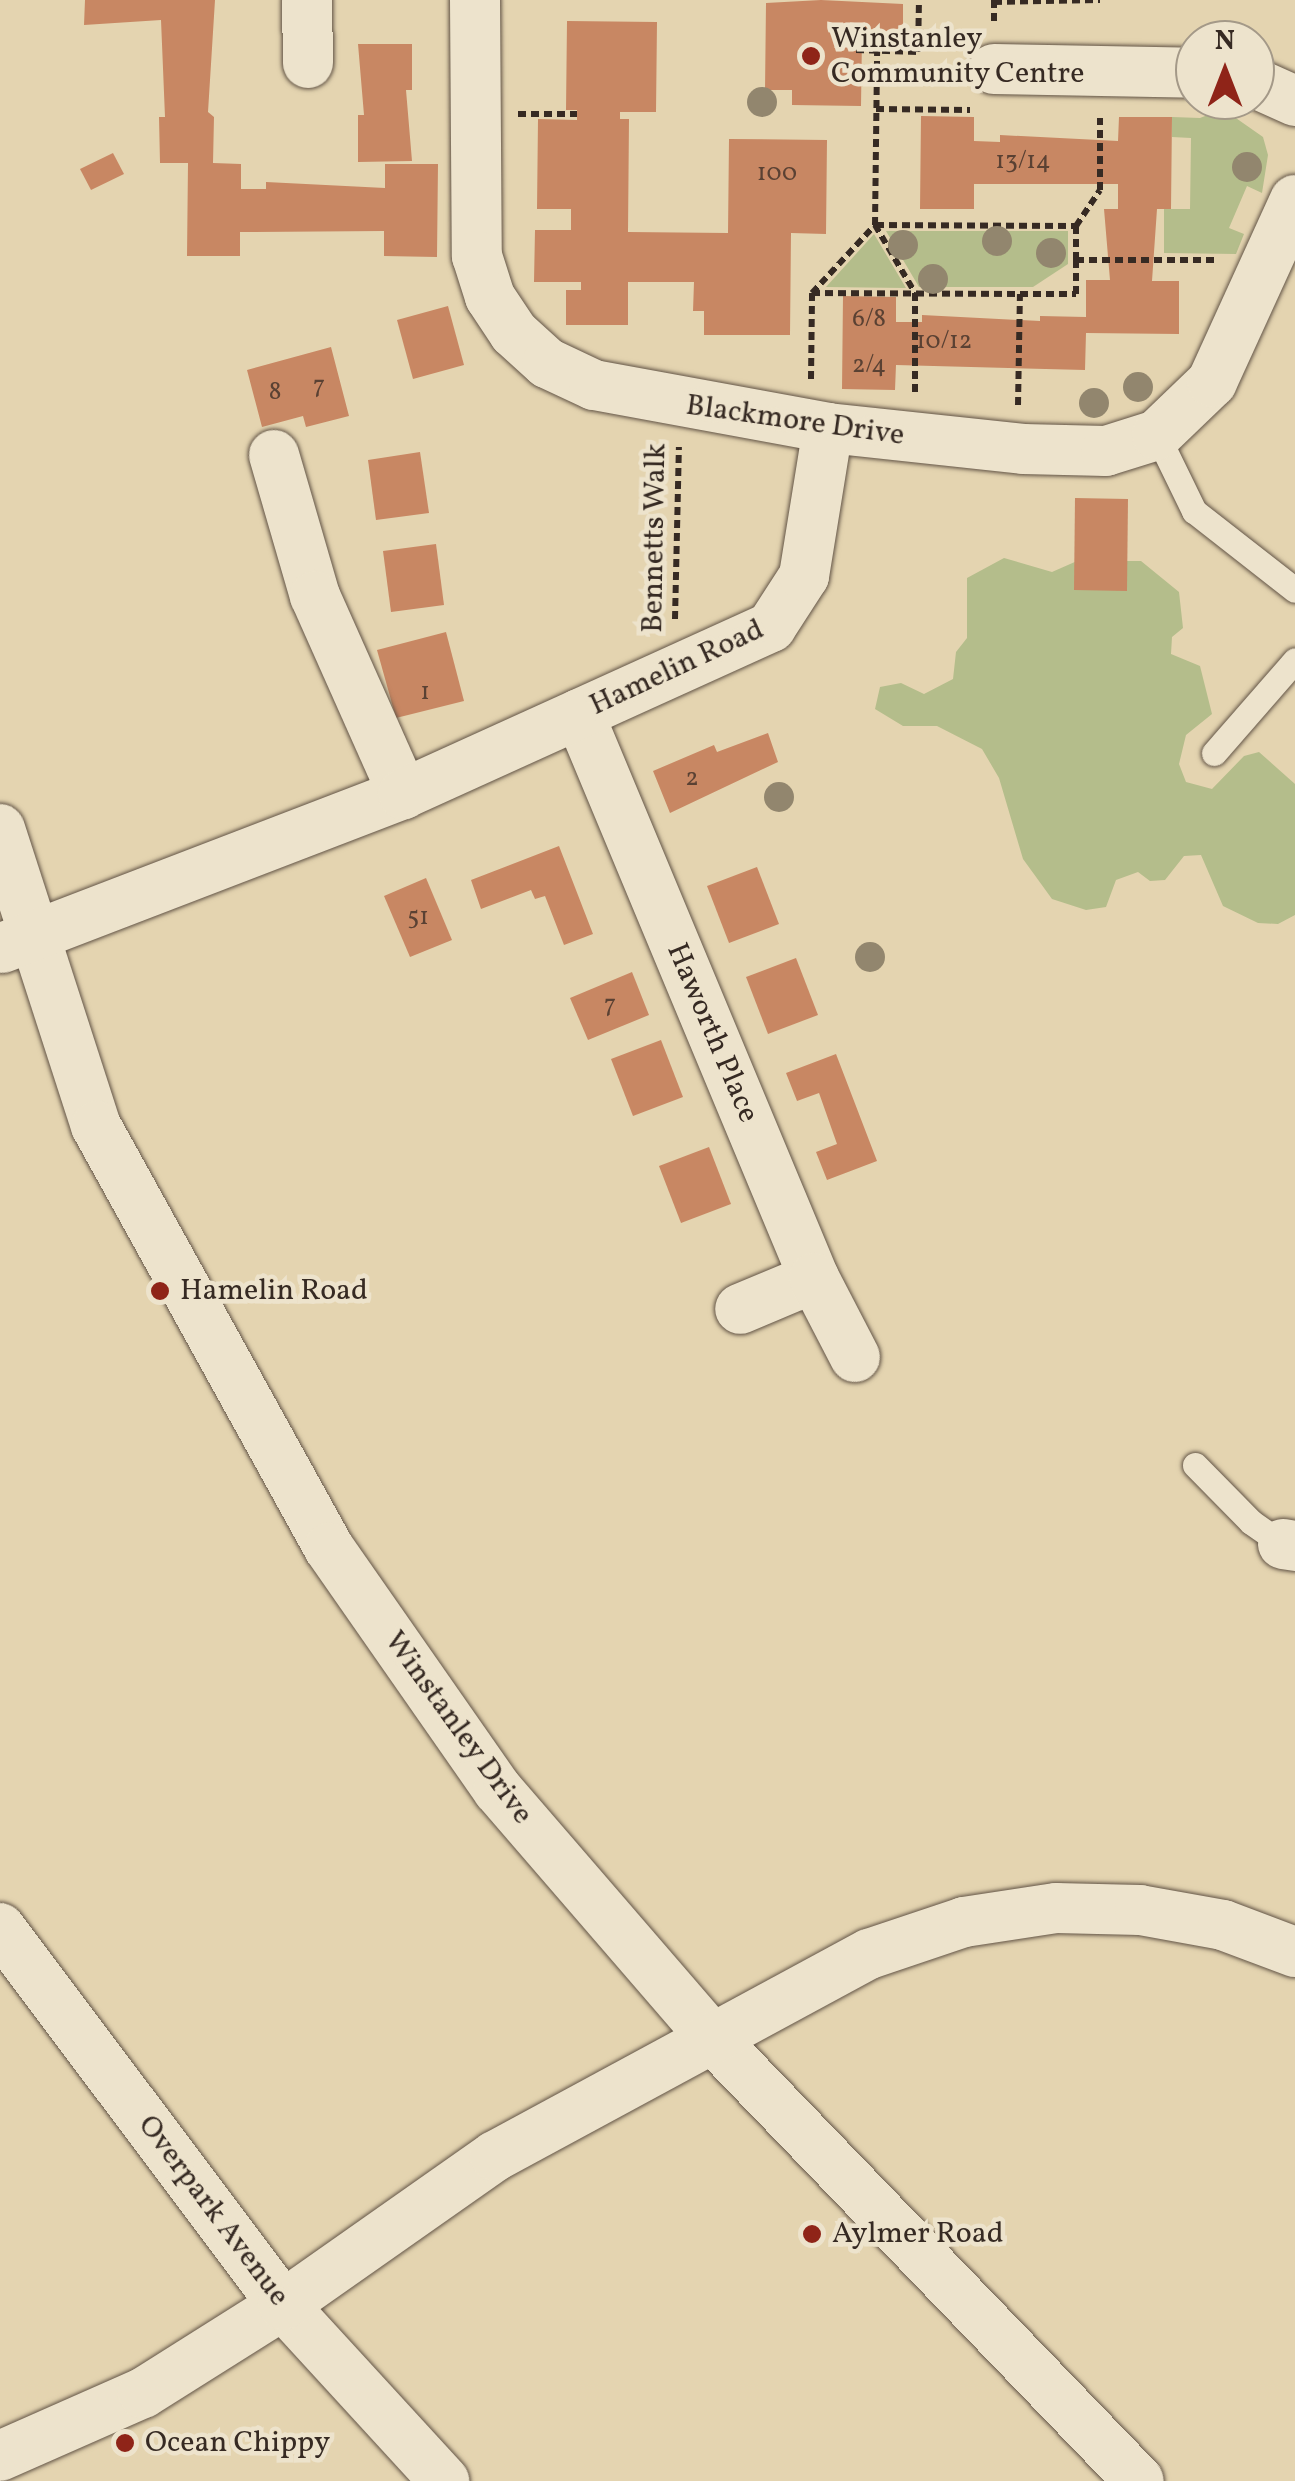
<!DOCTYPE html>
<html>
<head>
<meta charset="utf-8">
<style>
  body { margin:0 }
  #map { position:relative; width:1295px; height:2481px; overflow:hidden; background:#e4d4b0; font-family:Vollkorn,serif }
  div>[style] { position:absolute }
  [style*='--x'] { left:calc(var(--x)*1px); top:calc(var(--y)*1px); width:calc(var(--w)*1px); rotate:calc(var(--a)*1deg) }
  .green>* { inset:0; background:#b4bd8b }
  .building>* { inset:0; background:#c88763 }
  .path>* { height:6px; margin-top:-3px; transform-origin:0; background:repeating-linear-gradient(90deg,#362a23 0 8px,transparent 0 13px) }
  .roads { filter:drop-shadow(0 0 2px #625446) drop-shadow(0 0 2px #625446) }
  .lane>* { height:25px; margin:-12.5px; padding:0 12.5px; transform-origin:12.5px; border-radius:12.5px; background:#ede3cc }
  .street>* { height:50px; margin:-25px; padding:0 25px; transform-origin:25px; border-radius:25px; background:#ede3cc }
  .trees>* { width:30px; height:30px; margin:-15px; border-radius:50%; background:#92866e }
  .dots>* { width:28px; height:28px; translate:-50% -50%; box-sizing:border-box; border:5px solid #ede3cc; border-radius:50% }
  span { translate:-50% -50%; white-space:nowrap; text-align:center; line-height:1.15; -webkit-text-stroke:9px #ede3cc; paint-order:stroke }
  .number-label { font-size:25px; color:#5a4133 }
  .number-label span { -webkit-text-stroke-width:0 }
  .poi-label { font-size:30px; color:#362a23 }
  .left { translate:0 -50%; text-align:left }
  .street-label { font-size:30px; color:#362a23 }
  .north { position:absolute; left:1175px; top:20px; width:100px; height:100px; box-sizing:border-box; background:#ede3cc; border:2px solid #a49988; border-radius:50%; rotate:0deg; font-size:28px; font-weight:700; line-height:40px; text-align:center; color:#362a23 }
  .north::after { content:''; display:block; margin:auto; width:35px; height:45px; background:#8f2418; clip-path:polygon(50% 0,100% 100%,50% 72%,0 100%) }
</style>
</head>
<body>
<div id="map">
  <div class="green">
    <i style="clip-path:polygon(1223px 109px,1263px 137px,1268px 155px,1262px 193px,1247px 186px,1229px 228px,1244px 234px,1236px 254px,1164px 253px,1164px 209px,1190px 209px,1191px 138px,1172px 137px,1172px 117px,1200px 118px)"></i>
    <i style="clip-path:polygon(886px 231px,1068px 231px,1068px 264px,1033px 287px,919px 287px)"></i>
    <i style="clip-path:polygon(874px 234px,906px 288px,826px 287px)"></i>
    <i style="clip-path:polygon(1004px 558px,1052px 572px,1077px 561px,1141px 561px,1179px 592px,1183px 628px,1172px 637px,1171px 654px,1200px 666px,1212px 714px,1186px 735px,1179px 764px,1186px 782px,1212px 789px,1244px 756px,1259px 752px,1295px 784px,1295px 915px,1278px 924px,1258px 923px,1223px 906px,1201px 855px,1184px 856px,1165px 880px,1150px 881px,1138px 872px,1116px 880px,1106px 907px,1086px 910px,1052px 899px,1023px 859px,999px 778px,982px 749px,937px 726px,903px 726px,875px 709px,880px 687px,901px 683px,924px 694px,953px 679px,956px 652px,967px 638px,967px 578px)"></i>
  </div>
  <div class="building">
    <i style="clip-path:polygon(85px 0,215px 0,208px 112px,214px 117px,213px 163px,241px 164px,241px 189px,266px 189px,266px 182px,385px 188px,385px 164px,438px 164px,437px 257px,384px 256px,384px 231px,240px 232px,240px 256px,187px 256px,188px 163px,160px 163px,159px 117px,165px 117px,161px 20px,84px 25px)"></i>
    <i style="clip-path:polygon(821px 0,903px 4px,903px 36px,862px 36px,861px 106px,792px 105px,792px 90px,765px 90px,766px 3px)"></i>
    <i style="clip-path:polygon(567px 21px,657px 22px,656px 112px,620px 112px,620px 119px,629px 119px,628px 232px,728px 233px,729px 139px,827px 140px,826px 234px,791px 233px,790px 335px,704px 335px,704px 311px,693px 311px,694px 282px,628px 282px,628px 325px,566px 325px,566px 290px,581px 290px,581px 282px,534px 282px,535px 230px,571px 230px,571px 209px,537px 209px,538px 119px,577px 120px,577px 110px,566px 110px)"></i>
    <i style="clip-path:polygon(358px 44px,412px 44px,412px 90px,406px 90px,412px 161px,358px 162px,358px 115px,364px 115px)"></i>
    <i style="clip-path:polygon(921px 116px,974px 117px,974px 141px,1000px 142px,1000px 135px,1118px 141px,1119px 117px,1172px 117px,1171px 209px,1157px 209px,1152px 281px,1179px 281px,1179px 334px,1086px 333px,1085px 370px,896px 365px,895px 390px,842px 389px,843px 296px,896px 297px,896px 322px,922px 322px,922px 315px,1040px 321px,1040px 316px,1086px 317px,1086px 280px,1110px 280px,1104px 209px,1118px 209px,1118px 184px,974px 184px,974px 209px,920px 209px)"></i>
    <i style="clip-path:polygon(113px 153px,124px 174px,91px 190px,80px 169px)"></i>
    <i style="clip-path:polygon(448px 306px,464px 365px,413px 379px,397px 320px)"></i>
    <i style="clip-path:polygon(331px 347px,349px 416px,306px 427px,303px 416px,262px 427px,247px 370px)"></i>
    <i style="clip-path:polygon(420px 452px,429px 513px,376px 520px,368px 460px)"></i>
    <i style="clip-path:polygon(1075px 498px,1128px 499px,1127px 591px,1074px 590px)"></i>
    <i style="clip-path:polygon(436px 544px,444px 605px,391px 612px,383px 551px)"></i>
    <i style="clip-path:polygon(446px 632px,464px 701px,396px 718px,377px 650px)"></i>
    <i style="clip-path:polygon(768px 733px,778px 762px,670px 813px,653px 771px,714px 745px,717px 752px)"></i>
    <i style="clip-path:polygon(559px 846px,593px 934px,564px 945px,545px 896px,535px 899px,531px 890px,481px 909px,471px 880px)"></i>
    <i style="clip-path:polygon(757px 867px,779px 924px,729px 943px,707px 886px)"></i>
    <i style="clip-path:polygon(426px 878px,452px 940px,410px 957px,384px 896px)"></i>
    <i style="clip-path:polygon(796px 958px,818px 1015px,768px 1034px,746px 977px)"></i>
    <i style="clip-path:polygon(632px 972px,649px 1015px,588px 1040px,570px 998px)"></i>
    <i style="clip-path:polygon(661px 1040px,683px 1097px,633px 1116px,611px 1059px)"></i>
    <i style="clip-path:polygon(836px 1054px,877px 1161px,827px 1180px,816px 1152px,837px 1144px,819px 1093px,797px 1101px,786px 1073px)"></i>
    <i style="clip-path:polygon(709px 1147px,731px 1204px,681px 1223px,659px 1166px)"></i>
  </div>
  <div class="path">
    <i style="--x:994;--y:0;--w:22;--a:90"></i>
    <i style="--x:994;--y:2;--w:106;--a:-1.1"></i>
    <i style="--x:856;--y:50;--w:62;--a:1.8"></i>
    <i style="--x:918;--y:52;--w:52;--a:-88.9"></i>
    <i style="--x:876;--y:109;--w:94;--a:0.6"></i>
    <i style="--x:518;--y:114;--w:59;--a:0"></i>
    <i style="--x:875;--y:225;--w:79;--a:59.5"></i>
    <i style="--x:915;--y:293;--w:100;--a:90"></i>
    <i style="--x:876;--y:225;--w:200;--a:0.3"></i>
    <i style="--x:1076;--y:260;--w:34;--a:-90"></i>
    <i style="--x:1076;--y:226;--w:43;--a:-56.3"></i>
    <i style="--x:1100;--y:190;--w:72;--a:-90"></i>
    <i style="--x:812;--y:293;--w:208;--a:0.3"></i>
    <i style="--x:811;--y:379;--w:86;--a:-89.3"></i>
    <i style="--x:812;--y:293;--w:93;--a:-47.2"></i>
    <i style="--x:875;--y:225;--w:175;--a:-89.3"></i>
    <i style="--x:1018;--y:405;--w:111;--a:-89"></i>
    <i style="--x:1020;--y:294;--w:56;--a:0"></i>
    <i style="--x:1076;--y:294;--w:34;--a:-90"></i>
    <i style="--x:1076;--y:260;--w:141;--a:0"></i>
    <i style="--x:675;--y:619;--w:172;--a:-88.7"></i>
  </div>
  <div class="roads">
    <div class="lane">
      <i style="--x:1157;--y:435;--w:85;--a:64"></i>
      <i style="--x:1194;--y:511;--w:128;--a:38"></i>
      <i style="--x:1214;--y:753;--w:123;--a:-48.9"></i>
      <i style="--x:1195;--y:1465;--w:80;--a:45.5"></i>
      <i style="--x:1251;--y:1522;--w:39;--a:35"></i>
    </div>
    <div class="street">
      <i style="--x:307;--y:0;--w:63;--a:89.1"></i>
      <i style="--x:475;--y:0;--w:256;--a:89.6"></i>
      <i style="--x:477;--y:256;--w:43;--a:72.4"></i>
      <i style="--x:490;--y:297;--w:43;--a:56.3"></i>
      <i style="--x:514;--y:333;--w:45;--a:42.3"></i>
      <i style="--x:547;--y:363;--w:52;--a:25.1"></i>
      <i style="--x:594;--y:385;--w:238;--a:10.4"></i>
      <i style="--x:828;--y:428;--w:196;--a:6.1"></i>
      <i style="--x:1023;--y:449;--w:83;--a:1.4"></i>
      <i style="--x:1106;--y:451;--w:53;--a:-17.4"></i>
      <i style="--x:1157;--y:435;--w:76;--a:-43.9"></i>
      <i style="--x:1212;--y:382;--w:200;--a:-65.5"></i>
      <i style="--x:994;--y:69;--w:201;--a:1.1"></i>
      <i style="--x:1255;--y:83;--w:44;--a:24.2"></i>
      <i style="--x:274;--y:455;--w:147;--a:73.8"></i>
      <i style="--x:315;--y:596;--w:217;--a:66"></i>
      <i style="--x:579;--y:714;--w:611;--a:67.38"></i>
      <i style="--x:814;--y:1278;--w:80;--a:157.3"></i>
      <i style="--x:0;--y:829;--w:312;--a:72.1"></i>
      <i style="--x:96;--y:1126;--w:482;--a:61.1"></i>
      <i style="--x:329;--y:1548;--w:295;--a:55.1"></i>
      <i style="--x:498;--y:1790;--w:330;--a:49.2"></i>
      <i style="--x:714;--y:2040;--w:612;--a:46.06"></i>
      <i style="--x:2;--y:948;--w:430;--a:-21"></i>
      <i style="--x:403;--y:794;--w:404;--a:-24.4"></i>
      <i style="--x:771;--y:627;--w:61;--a:-57.1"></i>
      <i style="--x:804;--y:576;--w:150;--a:-80.8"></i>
      <i style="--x:814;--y:1278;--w:89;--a:62.6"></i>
      <i style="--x:1283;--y:1544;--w:12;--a:9"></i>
      <i style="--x:0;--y:1928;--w:471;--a:53.1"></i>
      <i style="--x:283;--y:2305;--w:239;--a:47.5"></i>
      <i style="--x:0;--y:2456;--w:156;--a:-23.8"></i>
      <i style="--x:143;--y:2393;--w:165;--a:-32.2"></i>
      <i style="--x:283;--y:2305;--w:259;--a:-35.1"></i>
      <i style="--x:495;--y:2156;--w:425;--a:-28.4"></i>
      <i style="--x:869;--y:1954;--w:100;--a:-18.6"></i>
      <i style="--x:964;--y:1922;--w:93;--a:-8.7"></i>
      <i style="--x:1056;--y:1908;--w:84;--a:1.4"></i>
      <i style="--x:1140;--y:1910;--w:84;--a:10.2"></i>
      <i style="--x:1223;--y:1925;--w:77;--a:20.6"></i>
    </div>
  </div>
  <div class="trees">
    <i style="left:762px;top:102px"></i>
    <i style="left:1247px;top:167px"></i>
    <i style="left:997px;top:241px"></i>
    <i style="left:903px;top:245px"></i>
    <i style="left:1051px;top:253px"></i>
    <i style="left:933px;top:279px"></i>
    <i style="left:1138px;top:387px"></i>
    <i style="left:1094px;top:403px"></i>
    <i style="left:779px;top:797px"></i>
    <i style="left:870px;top:957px"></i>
  </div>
  <div class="dots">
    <i style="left:811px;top:56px;background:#8f2418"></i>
    <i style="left:160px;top:1291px;background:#8f2418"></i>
    <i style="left:812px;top:2234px;background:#8f2418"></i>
    <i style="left:125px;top:2443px;background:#8f2418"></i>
  </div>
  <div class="number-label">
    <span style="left:1023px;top:162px">13/14</span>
    <span style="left:777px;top:174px">100</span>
    <span style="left:869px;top:320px">6/8</span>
    <span style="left:944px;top:342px">10/12</span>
    <span style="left:869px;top:366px">2/4</span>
    <span style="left:319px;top:387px">7</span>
    <span style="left:275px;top:393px">8</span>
    <span style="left:425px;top:693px">1</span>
    <span style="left:692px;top:779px">2</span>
    <span style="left:418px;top:918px">51</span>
    <span style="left:610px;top:1006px">7</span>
  </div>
  <div class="poi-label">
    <span class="left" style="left:831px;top:56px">Winstanley<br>Community Centre</span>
    <span class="left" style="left:180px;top:1291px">Hamelin Road</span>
    <span class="left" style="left:832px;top:2234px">Aylmer Road</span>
    <span class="left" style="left:145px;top:2443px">Ocean Chippy</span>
  </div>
  <div class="street-label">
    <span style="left:795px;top:421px;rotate:8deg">Blackmore Drive</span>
    <span style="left:655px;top:538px;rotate:-89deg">Bennetts Walk</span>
    <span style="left:677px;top:668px;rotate:-25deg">Hamelin Road</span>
    <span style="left:712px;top:1033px;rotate:67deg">Haworth Place</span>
    <span style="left:458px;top:1728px;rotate:54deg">Winstanley Drive</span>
    <span style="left:213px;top:2211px;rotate:53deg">Overpark Avenue</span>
  </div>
  <div class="north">N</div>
</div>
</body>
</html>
